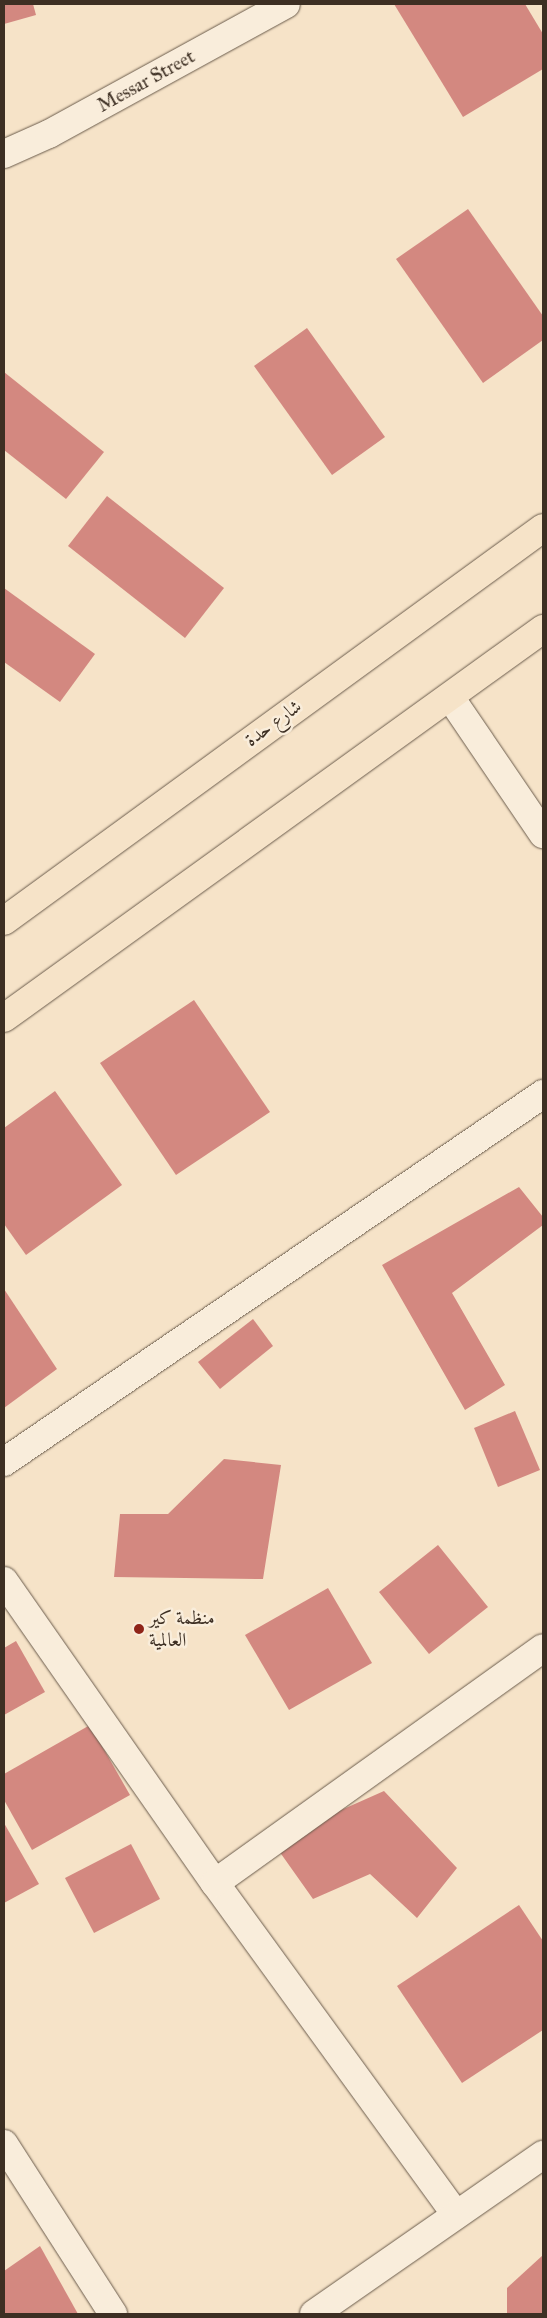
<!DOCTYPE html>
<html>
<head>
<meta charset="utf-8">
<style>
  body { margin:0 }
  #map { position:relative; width:547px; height:2318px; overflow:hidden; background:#f6e3c8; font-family:"IM FELL Great Primer",Amiri,serif }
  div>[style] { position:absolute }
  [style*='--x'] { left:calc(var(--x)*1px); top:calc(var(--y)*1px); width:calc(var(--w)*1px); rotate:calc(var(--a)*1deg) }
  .building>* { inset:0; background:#d38880 }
  .roads { filter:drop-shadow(0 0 1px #6b5c4c) drop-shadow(0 0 1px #6b5c4c) }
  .minor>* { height:28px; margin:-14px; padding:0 14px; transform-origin:14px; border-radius:14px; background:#f9eddb }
  .major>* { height:28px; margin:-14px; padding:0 14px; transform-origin:14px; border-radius:14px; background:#f6e3c8 }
  .dots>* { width:14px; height:14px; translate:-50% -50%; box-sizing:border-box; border:2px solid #f9eddb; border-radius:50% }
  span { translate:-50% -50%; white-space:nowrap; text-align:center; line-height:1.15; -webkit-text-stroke:5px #f9eddb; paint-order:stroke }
  .street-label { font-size:19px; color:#3d2f23 }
  .poi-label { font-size:19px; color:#3d2f23 }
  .left { translate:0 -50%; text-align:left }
  .frame { position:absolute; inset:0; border:5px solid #3d2f23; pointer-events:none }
</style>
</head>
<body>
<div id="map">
  <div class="building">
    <i style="clip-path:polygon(4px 4px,33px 4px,36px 15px,4px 24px)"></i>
    <i style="clip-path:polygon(394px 4px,525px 4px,543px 34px,543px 69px,463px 117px)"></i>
    <i style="clip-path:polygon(468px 209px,543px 316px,543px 340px,483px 383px,396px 259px)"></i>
    <i style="clip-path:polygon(307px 328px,385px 437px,332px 475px,254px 366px)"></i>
    <i style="clip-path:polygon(4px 372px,104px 452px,66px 499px,4px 450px)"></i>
    <i style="clip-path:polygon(107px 496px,224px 588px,185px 638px,68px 546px)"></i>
    <i style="clip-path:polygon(4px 588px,95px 654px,60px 702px,4px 662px)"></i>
    <i style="clip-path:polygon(194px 1000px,270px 1112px,176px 1175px,100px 1063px)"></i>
    <i style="clip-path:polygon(55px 1091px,122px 1185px,26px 1255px,4px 1224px,4px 1128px)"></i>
    <i style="clip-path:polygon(519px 1187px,543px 1217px,543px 1225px,452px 1293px,505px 1385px,465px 1410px,382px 1265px)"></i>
    <i style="clip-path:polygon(4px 1289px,57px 1369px,4px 1408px)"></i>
    <i style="clip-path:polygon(253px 1319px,273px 1346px,220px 1389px,198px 1362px)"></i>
    <i style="clip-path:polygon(515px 1411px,540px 1470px,498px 1487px,474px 1428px)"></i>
    <i style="clip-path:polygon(224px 1459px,281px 1465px,263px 1579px,114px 1577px,120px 1514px,168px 1514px)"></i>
    <i style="clip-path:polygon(438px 1545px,488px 1607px,429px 1654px,379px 1592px)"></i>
    <i style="clip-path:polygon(328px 1588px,372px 1663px,289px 1710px,245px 1635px)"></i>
    <i style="clip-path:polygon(16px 1641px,45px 1692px,4px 1715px,4px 1648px)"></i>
    <i style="clip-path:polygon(90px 1725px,130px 1795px,32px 1850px,4px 1800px,4px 1774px)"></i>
    <i style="clip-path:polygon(384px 1791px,457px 1868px,417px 1918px,370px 1874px,313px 1899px,267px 1834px,330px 1815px)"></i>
    <i style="clip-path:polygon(4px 1823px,39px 1884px,4px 1903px)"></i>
    <i style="clip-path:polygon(131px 1844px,160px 1899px,94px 1933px,65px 1878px)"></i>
    <i style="clip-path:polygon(519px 1905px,543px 1941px,543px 2030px,462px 2083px,397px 1986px)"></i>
    <i style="clip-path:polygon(40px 2246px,78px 2314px,4px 2314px,4px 2271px)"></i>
    <i style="clip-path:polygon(543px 2255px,543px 2314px,507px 2314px,507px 2288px)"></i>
  </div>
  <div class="roads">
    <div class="minor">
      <i style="--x:4;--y:154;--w:49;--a:-24"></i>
      <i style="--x:49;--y:134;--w:270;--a:-28.7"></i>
      <i style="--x:450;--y:697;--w:166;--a:55.8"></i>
      <i style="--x:4;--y:1462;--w:653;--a:-34.32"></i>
      <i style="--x:4;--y:1581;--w:368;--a:55.1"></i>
      <i style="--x:215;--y:1883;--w:410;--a:54"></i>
      <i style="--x:215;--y:1883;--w:403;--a:-35.6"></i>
      <i style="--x:4;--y:2144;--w:202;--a:57.3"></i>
      <i style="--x:314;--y:2314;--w:279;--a:-34.8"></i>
    </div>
    <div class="major">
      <i style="--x:4;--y:921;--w:667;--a:-36.1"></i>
      <i style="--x:4;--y:1018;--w:665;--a:-35.82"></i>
    </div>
  </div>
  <div class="dots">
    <i style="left:139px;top:1629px;background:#8f2418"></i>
  </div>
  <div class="street-label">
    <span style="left:146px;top:81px;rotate:-29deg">Messar Street</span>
    <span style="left:273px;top:723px;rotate:-36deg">شارع حدة</span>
  </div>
  <div class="poi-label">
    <span class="left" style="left:149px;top:1629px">منظمة كير<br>العالمية</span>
  </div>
  <div class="frame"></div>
</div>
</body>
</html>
